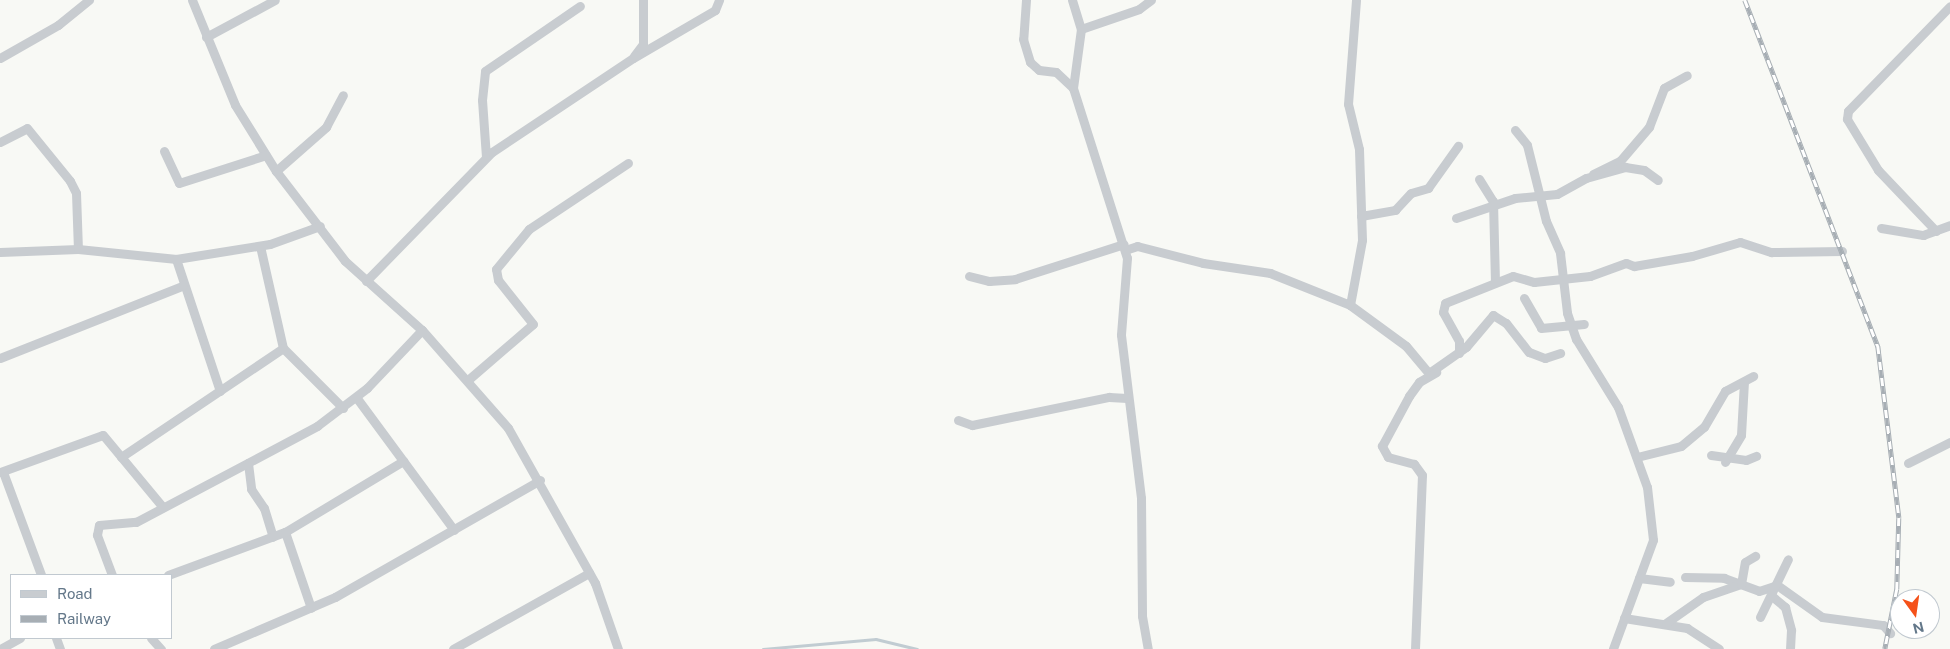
<!DOCTYPE html>
<html>
<head>
<meta charset="utf-8">
<style>
  body { margin:0 }
  #map { position:relative; width:1950px; height:649px; overflow:hidden; background:#f8f9f5; font-family:"Public Sans",sans-serif }
  div>[style] { position:absolute }
  [style*='--x'] { left:calc(var(--x)*1px); top:calc(var(--y)*1px); width:calc(var(--w)*1px); rotate:calc(var(--a)*1deg) }
  .stream>* { height:2.5px; margin:-1.25px; padding:0 1.25px; transform-origin:1.25px; border-radius:1.25px; background:#c1ccd2 }
  .minor>* { height:9px; margin:-4.5px; padding:0 4.5px; transform-origin:4.5px; border-radius:4.5px; background:#c8ccd0 }
  .rail>* { height:4.5px; margin-top:-2.25px; transform-origin:0; background:repeating-linear-gradient(90deg,#fff 0 8px,#a7aeb4 0 16px); box-sizing:border-box; border-block:1px solid #a7aeb4 }
  span { translate:-50% -50%; white-space:nowrap; text-align:center; line-height:1.15; -webkit-text-stroke:5px #fff; paint-order:stroke }
  .legend { position:absolute; left:10px; top:574px; width:162px; height:65px; box-sizing:border-box; background:#fff; border:1px solid #c1c9d0; margin:0; padding:6px 9px; list-style:none; font-size:15px; color:#64788a }
  .legend li { display:flex; align-items:center; gap:10px; height:25px }
  .legend b { width:25px; border:1px solid #c1c9d0 }
  .north { position:absolute; left:1890px; top:589px; width:50px; height:50px; box-sizing:border-box; background:#fff; border:1px solid #c1c9d0; border-radius:50%; rotate:166deg; font-size:14px; font-weight:700; line-height:20px; text-align:center; color:#64788a }
  .north::after { content:''; display:block; margin:auto; width:18px; height:22px; background:#f55119; clip-path:polygon(50% 0,100% 100%,50% 72%,0 100%) }
</style>
</head>
<body>
<div id="map">
  <div class="stream">
    <i style="--x:763;--y:649;--w:113;--a:-5.1"></i>
    <i style="--x:876;--y:639;--w:42;--a:13.7"></i>
  </div>
  <div class="minor">
    <i style="--x:192;--y:0;--w:113;--a:67.7"></i>
    <i style="--x:235;--y:105;--w:78;--a:58.2"></i>
    <i style="--x:276;--y:171;--w:113;--a:52.5"></i>
    <i style="--x:345;--y:261;--w:103;--a:41.9"></i>
    <i style="--x:422;--y:330;--w:130;--a:48.7"></i>
    <i style="--x:508;--y:428;--w:178;--a:60.7"></i>
    <i style="--x:595;--y:583;--w:70;--a:70.8"></i>
    <i style="--x:1026;--y:0;--w:39;--a:94"></i>
    <i style="--x:1023;--y:39;--w:24;--a:73"></i>
    <i style="--x:1030;--y:62;--w:12;--a:42"></i>
    <i style="--x:1039;--y:70;--w:17;--a:7"></i>
    <i style="--x:1056;--y:72;--w:23;--a:43"></i>
    <i style="--x:1073;--y:88;--w:178;--a:72.4"></i>
    <i style="--x:1127;--y:258;--w:77;--a:94.5"></i>
    <i style="--x:1121;--y:335;--w:164;--a:83"></i>
    <i style="--x:1141;--y:498;--w:118;--a:89.5"></i>
    <i style="--x:1142;--y:616;--w:34;--a:80"></i>
    <i style="--x:1072;--y:0;--w:30;--a:73"></i>
    <i style="--x:206;--y:37;--w:78;--a:-28.2"></i>
    <i style="--x:634;--y:56;--w:15;--a:-53"></i>
    <i style="--x:643;--y:44;--w:44;--a:-90"></i>
    <i style="--x:0;--y:58;--w:67;--a:-29.6"></i>
    <i style="--x:58;--y:25;--w:40;--a:-39"></i>
    <i style="--x:1073;--y:88;--w:60;--a:-82.3"></i>
    <i style="--x:1081;--y:29;--w:61;--a:-19"></i>
    <i style="--x:1139;--y:9;--w:15;--a:-37"></i>
    <i style="--x:1515;--y:130;--w:19;--a:51"></i>
    <i style="--x:1527;--y:145;--w:78;--a:76"></i>
    <i style="--x:1546;--y:221;--w:35;--a:66"></i>
    <i style="--x:1560;--y:253;--w:60;--a:83.3"></i>
    <i style="--x:1567;--y:313;--w:28;--a:71"></i>
    <i style="--x:1576;--y:339;--w:80;--a:58.3"></i>
    <i style="--x:1618;--y:407;--w:85;--a:70.1"></i>
    <i style="--x:1647;--y:487;--w:53;--a:83.5"></i>
    <i style="--x:1653;--y:540;--w:116;--a:110.2"></i>
    <i style="--x:0;--y:142;--w:30;--a:-27"></i>
    <i style="--x:27;--y:128;--w:68;--a:50.9"></i>
    <i style="--x:70;--y:181;--w:13;--a:63"></i>
    <i style="--x:76;--y:193;--w:56;--a:88"></i>
    <i style="--x:164;--y:151;--w:35;--a:65"></i>
    <i style="--x:179;--y:183;--w:91;--a:-17.8"></i>
    <i style="--x:486;--y:157;--w:57;--a:-94"></i>
    <i style="--x:482;--y:100;--w:29;--a:-84"></i>
    <i style="--x:485;--y:71;--w:115;--a:-34.4"></i>
    <i style="--x:276;--y:171;--w:67;--a:-41.3"></i>
    <i style="--x:326;--y:127;--w:36;--a:-62"></i>
    <i style="--x:1593;--y:174;--w:30;--a:-26"></i>
    <i style="--x:1620;--y:161;--w:45;--a:-49.5"></i>
    <i style="--x:1649;--y:127;--w:42;--a:-69"></i>
    <i style="--x:1664;--y:88;--w:26;--a:-29"></i>
    <i style="--x:1479;--y:179;--w:26;--a:58"></i>
    <i style="--x:1493;--y:201;--w:80;--a:88.6"></i>
    <i style="--x:1361;--y:216;--w:35;--a:-10"></i>
    <i style="--x:1395;--y:210;--w:23;--a:-47"></i>
    <i style="--x:1411;--y:193;--w:18;--a:-16"></i>
    <i style="--x:1428;--y:188;--w:52;--a:-54.5"></i>
    <i style="--x:1456;--y:218;--w:62;--a:-18.7"></i>
    <i style="--x:1515;--y:198;--w:42;--a:-5.4"></i>
    <i style="--x:1557;--y:194;--w:33;--a:-29"></i>
    <i style="--x:1586;--y:178;--w:41;--a:-15.8"></i>
    <i style="--x:1625;--y:167;--w:19;--a:9"></i>
    <i style="--x:1644;--y:170;--w:17;--a:36"></i>
    <i style="--x:1881;--y:228;--w:43;--a:9.5"></i>
    <i style="--x:1923;--y:235;--w:29;--a:-20"></i>
    <i style="--x:1936;--y:231;--w:84;--a:-133.6"></i>
    <i style="--x:1878;--y:170;--w:60;--a:-121.3"></i>
    <i style="--x:1847;--y:119;--w:8;--a:-83"></i>
    <i style="--x:1848;--y:111;--w:146;--a:-45.8"></i>
    <i style="--x:260;--y:246;--w:105;--a:77.3"></i>
    <i style="--x:1125;--y:250;--w:13;--a:-18"></i>
    <i style="--x:1137;--y:246;--w:68;--a:14.4"></i>
    <i style="--x:1203;--y:263;--w:68;--a:8.5"></i>
    <i style="--x:1270;--y:273;--w:86;--a:21.8"></i>
    <i style="--x:1350;--y:305;--w:69;--a:36.2"></i>
    <i style="--x:1406;--y:346;--w:35;--a:50"></i>
    <i style="--x:1429;--y:373;--w:45;--a:-35.1"></i>
    <i style="--x:1466;--y:347;--w:42;--a:-49.8"></i>
    <i style="--x:1493;--y:315;--w:15;--a:32"></i>
    <i style="--x:1506;--y:323;--w:37;--a:52"></i>
    <i style="--x:1529;--y:352;--w:17;--a:21"></i>
    <i style="--x:1545;--y:358;--w:16;--a:-18"></i>
    <i style="--x:0;--y:252;--w:78;--a:-2.2"></i>
    <i style="--x:78;--y:249;--w:99;--a:5.8"></i>
    <i style="--x:176;--y:259;--w:95;--a:-9.1"></i>
    <i style="--x:270;--y:244;--w:53;--a:-19.8"></i>
    <i style="--x:176;--y:259;--w:139;--a:71.6"></i>
    <i style="--x:969;--y:276;--w:21;--a:14"></i>
    <i style="--x:989;--y:281;--w:26;--a:-4"></i>
    <i style="--x:1015;--y:279;--w:114;--a:-17.8"></i>
    <i style="--x:366;--y:281;--w:180;--a:-45.7"></i>
    <i style="--x:492;--y:152;--w:169;--a:-33.7"></i>
    <i style="--x:633;--y:58;--w:95;--a:-30.3"></i>
    <i style="--x:715;--y:10;--w:11;--a:-68"></i>
    <i style="--x:1524;--y:298;--w:34;--a:60"></i>
    <i style="--x:1541;--y:328;--w:43;--a:-5.3"></i>
    <i style="--x:1350;--y:305;--w:66;--a:-79.5"></i>
    <i style="--x:1362;--y:240;--w:91;--a:-91.9"></i>
    <i style="--x:1359;--y:149;--w:46;--a:-103.7"></i>
    <i style="--x:1348;--y:104;--w:104;--a:-85.6"></i>
    <i style="--x:1459;--y:353;--w:12;--a:-90"></i>
    <i style="--x:1459;--y:341;--w:33;--a:-119"></i>
    <i style="--x:1443;--y:312;--w:9;--a:-77"></i>
    <i style="--x:1445;--y:303;--w:73;--a:-21.7"></i>
    <i style="--x:1513;--y:276;--w:22;--a:16"></i>
    <i style="--x:1534;--y:282;--w:56;--a:-6.1"></i>
    <i style="--x:1590;--y:276;--w:38;--a:-20"></i>
    <i style="--x:1626;--y:263;--w:9;--a:21"></i>
    <i style="--x:1634;--y:266;--w:59;--a:-9.8"></i>
    <i style="--x:1692;--y:256;--w:50;--a:-16.3"></i>
    <i style="--x:1740;--y:242;--w:33;--a:18"></i>
    <i style="--x:1771;--y:252;--w:71;--a:-0.8"></i>
    <i style="--x:0;--y:358;--w:196;--a:-21.6"></i>
    <i style="--x:469;--y:379;--w:84;--a:-40.7"></i>
    <i style="--x:533;--y:324;--w:56;--a:-128.5"></i>
    <i style="--x:498;--y:280;--w:11;--a:-100"></i>
    <i style="--x:496;--y:269;--w:52;--a:-50.5"></i>
    <i style="--x:529;--y:229;--w:119;--a:-33.7"></i>
    <i style="--x:356;--y:397;--w:165;--a:53.6"></i>
    <i style="--x:958;--y:420;--w:15;--a:20"></i>
    <i style="--x:972;--y:425;--w:140;--a:-11.6"></i>
    <i style="--x:1109;--y:397;--w:18;--a:3"></i>
    <i style="--x:1711;--y:455;--w:35;--a:8"></i>
    <i style="--x:1746;--y:460;--w:11;--a:-22"></i>
    <i style="--x:121;--y:457;--w:195;--a:-33.9"></i>
    <i style="--x:283;--y:348;--w:85;--a:45"></i>
    <i style="--x:1637;--y:457;--w:45;--a:-14"></i>
    <i style="--x:1681;--y:446;--w:30;--a:-40"></i>
    <i style="--x:1704;--y:427;--w:42;--a:-59.7"></i>
    <i style="--x:1725;--y:391;--w:32;--a:-28"></i>
    <i style="--x:1725;--y:462;--w:31;--a:-59"></i>
    <i style="--x:1741;--y:435;--w:53;--a:-86.8"></i>
    <i style="--x:248;--y:463;--w:26;--a:83"></i>
    <i style="--x:251;--y:489;--w:23;--a:56"></i>
    <i style="--x:264;--y:508;--w:30;--a:73"></i>
    <i style="--x:1908;--y:463;--w:47;--a:-26.6"></i>
    <i style="--x:0;--y:472;--w:109;--a:-19.8"></i>
    <i style="--x:103;--y:435;--w:92;--a:50.3"></i>
    <i style="--x:3;--y:472;--w:110;--a:69.7"></i>
    <i style="--x:285;--y:532;--w:80;--a:71.1"></i>
    <i style="--x:112;--y:575;--w:43;--a:-110.6"></i>
    <i style="--x:97;--y:535;--w:10;--a:-79"></i>
    <i style="--x:99;--y:525;--w:37;--a:-5"></i>
    <i style="--x:136;--y:522;--w:205;--a:-27.9"></i>
    <i style="--x:317;--y:426;--w:63;--a:-37.2"></i>
    <i style="--x:367;--y:388;--w:80;--a:-46.5"></i>
    <i style="--x:168;--y:575;--w:125;--a:-20.2"></i>
    <i style="--x:285;--y:532;--w:138;--a:-31"></i>
    <i style="--x:1685;--y:577;--w:39;--a:1"></i>
    <i style="--x:1724;--y:578;--w:37;--a:20"></i>
    <i style="--x:1759;--y:591;--w:19;--a:-18"></i>
    <i style="--x:1777;--y:585;--w:55;--a:35.4"></i>
    <i style="--x:1822;--y:617;--w:62;--a:7.5"></i>
    <i style="--x:1883;--y:625;--w:11;--a:49"></i>
    <i style="--x:1639;--y:578;--w:31;--a:7"></i>
    <i style="--x:1773;--y:597;--w:16;--a:40"></i>
    <i style="--x:1785;--y:607;--w:24;--a:75"></i>
    <i style="--x:1791;--y:630;--w:19;--a:93"></i>
    <i style="--x:1760;--y:617;--w:64;--a:-64.2"></i>
    <i style="--x:1624;--y:618;--w:64;--a:9"></i>
    <i style="--x:1687;--y:628;--w:38;--a:33"></i>
    <i style="--x:1666;--y:623;--w:45;--a:-35.1"></i>
    <i style="--x:1703;--y:597;--w:40;--a:-18.9"></i>
    <i style="--x:1741;--y:584;--w:22;--a:-80"></i>
    <i style="--x:1745;--y:562;--w:12;--a:-31"></i>
    <i style="--x:56;--y:638;--w:12;--a:70"></i>
    <i style="--x:151;--y:638;--w:15;--a:48"></i>
    <i style="--x:0;--y:649;--w:23;--a:-29"></i>
    <i style="--x:214;--y:649;--w:132;--a:-23.3"></i>
    <i style="--x:335;--y:597;--w:236;--a:-29.7"></i>
    <i style="--x:453;--y:649;--w:156;--a:-29.2"></i>
    <i style="--x:1415;--y:649;--w:174;--a:-87.7"></i>
    <i style="--x:1422;--y:475;--w:14;--a:-126"></i>
    <i style="--x:1414;--y:464;--w:27;--a:-165"></i>
    <i style="--x:1388;--y:457;--w:13;--a:-119"></i>
    <i style="--x:1382;--y:446;--w:57;--a:-61.6"></i>
    <i style="--x:1409;--y:396;--w:17;--a:-54"></i>
    <i style="--x:1419;--y:382;--w:20;--a:-30"></i>
  </div>
  <div class="rail">
    <i style="--x:1745;--y:0;--w:371;--a:69"></i>
    <i style="--x:1878;--y:346;--w:173;--a:83"></i>
    <i style="--x:1899;--y:518;--w:71;--a:91.6"></i>
    <i style="--x:1897;--y:589;--w:61;--a:101.3"></i>
  </div>
  <ul class="legend">
  <li><b style="height:6px;background:#c8ccd0"></b>Road</li>
  <li><b style="height:6px;background:#a7aeb4"></b>Railway</li>
  </ul>
  <div class="north">N</div>
</div>
</body>
</html>
